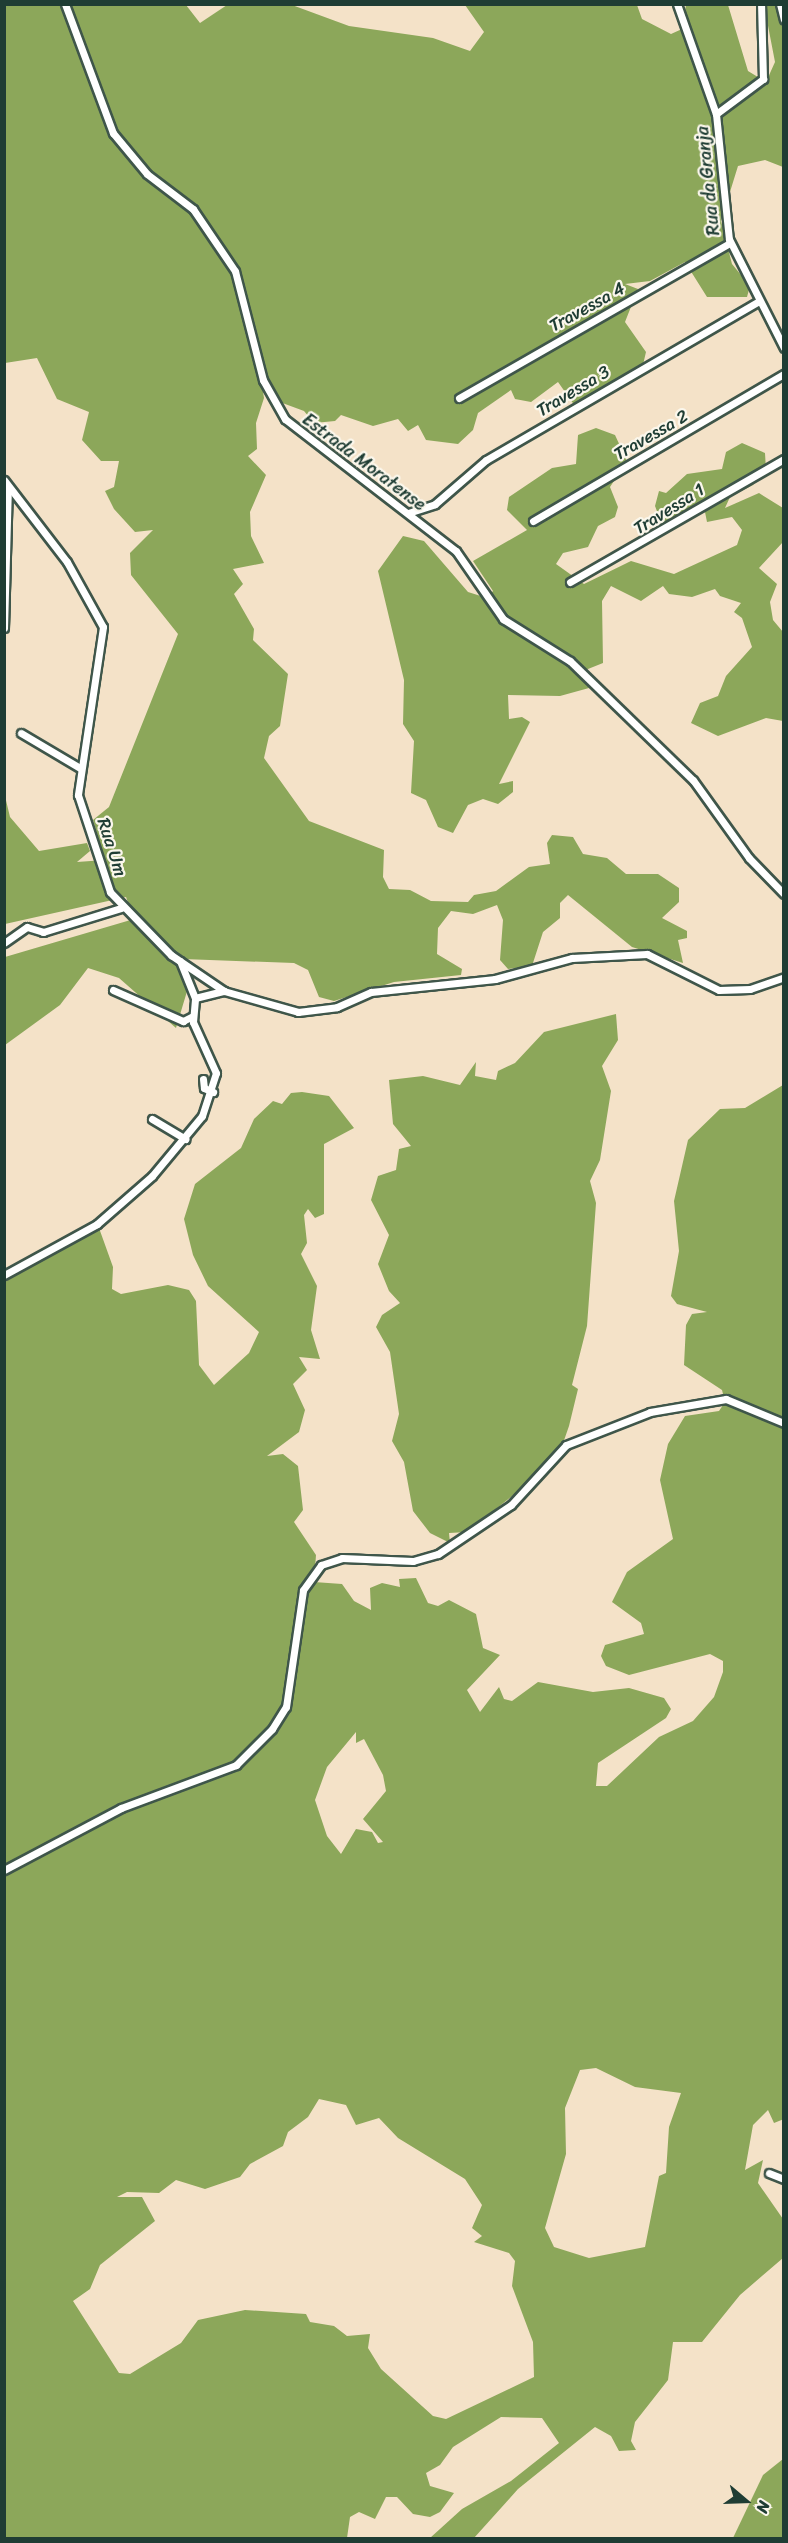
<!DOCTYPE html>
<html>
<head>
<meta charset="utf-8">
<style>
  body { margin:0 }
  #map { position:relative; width:788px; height:2543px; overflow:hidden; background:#f4e2c8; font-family:Sriracha,sans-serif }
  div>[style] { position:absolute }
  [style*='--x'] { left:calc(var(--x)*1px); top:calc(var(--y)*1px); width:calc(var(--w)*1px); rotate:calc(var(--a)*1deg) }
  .forest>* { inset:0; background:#8ca75a }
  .roads { filter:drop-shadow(2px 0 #3f564a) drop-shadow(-2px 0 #3f564a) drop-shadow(0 2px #3f564a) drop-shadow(0 -2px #3f564a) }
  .minor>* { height:7px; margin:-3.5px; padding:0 3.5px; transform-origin:3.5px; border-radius:3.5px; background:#fff }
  span { translate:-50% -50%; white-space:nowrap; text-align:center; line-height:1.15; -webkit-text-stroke:4.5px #fbf7ec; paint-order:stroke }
  .street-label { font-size:18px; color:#1f3d34 }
  .frame { position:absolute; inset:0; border:6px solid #1f3d34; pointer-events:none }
  .north { position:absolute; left:716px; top:2471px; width:60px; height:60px; -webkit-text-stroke:4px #fbf7ec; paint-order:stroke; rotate:109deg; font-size:16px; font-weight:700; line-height:24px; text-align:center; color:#1f3d34 }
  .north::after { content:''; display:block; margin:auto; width:21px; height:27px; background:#1f3d34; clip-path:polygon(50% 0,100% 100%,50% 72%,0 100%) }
</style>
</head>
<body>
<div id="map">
  <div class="forest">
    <div style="clip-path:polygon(5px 5px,186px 5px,200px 23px,227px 5px,292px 5px,349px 26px,433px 38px,470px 51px,484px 32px,465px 5px,637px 5px,642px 19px,671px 34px,682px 29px,686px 5px,728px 5px,748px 71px,766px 82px,775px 62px,764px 5px,783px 5px,783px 167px,765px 160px,738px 166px,721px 221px,732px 264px,750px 286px,747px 297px,707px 297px,685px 262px,650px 281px,625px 284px,638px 289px,625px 322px,646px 352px,642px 369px,616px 391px,575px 406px,558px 382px,531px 402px,515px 399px,511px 390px,478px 413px,473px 430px,458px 444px,426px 440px,418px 425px,408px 431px,398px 419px,373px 426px,341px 415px,335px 421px,314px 423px,304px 411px,277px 401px,260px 372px,264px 398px,256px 423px,257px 449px,248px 456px,266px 475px,250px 512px,251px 536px,264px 563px,233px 569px,243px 584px,234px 594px,254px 629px,253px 640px,288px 674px,280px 726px,269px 736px,264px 758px,309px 821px,384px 850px,383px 877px,389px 889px,410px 890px,431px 901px,468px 902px,474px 895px,496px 891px,529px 867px,550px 864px,547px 843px,552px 835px,573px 837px,583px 854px,607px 858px,626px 874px,658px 874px,679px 888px,679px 902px,662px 918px,687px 931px,687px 938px,678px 940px,683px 963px,632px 947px,568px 895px,560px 903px,560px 918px,543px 932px,532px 966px,508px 969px,500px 960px,503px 920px,497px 905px,473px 914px,451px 911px,438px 928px,437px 954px,462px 969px,461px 975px,394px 982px,334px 1001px,319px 997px,308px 970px,294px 963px,183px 959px,188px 988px,176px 1028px,119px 978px,88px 968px,60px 1005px,5px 1045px,5px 957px,134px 919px,126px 897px,5px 924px,4px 792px,10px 817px,39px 851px,87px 843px,90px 851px,77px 862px,105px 860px,93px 820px,109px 807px,178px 634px,131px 575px,130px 553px,153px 530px,135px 532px,114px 509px,105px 491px,114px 487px,119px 461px,101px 461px,82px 440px,89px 412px,57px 399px,37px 358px,5px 363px)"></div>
    <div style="clip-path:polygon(596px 428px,615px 435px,627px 461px,610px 487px,618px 507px,615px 517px,598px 526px,588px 547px,563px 553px,556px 564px,584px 584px,631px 561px,674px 574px,737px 545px,742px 530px,732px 517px,707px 522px,705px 512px,663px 527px,655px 506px,659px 491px,666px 493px,687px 474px,722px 469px,726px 452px,742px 443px,765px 453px,766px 470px,753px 485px,730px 497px,725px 508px,759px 493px,783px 508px,783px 542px,759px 568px,777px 584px,770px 602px,773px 620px,783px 632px,783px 721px,766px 718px,718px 736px,691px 723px,700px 703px,718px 696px,726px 676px,752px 647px,742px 618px,734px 612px,741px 603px,720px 596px,715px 589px,692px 597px,669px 594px,663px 586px,641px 601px,611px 586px,602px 601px,603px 663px,583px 671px,589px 688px,560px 696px,508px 695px,509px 719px,522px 717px,530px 722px,499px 784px,513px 781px,513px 792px,498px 804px,483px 799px,468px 805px,453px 833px,438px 827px,426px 800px,411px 793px,414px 741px,403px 724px,404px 680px,378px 571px,403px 536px,424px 541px,468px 592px,487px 598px,493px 591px,473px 561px,527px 530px,507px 510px,509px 497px,552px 468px,576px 464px,578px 435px)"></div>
    <div style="clip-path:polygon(616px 1014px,618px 1040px,602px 1066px,611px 1091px,600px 1160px,590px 1181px,596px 1203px,587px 1326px,572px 1385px,578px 1389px,569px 1426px,561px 1449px,536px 1477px,467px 1532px,449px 1533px,450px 1543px,430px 1533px,413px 1511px,404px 1462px,392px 1441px,399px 1414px,390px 1352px,376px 1327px,382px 1315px,400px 1303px,389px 1291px,378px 1264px,389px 1235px,371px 1200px,378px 1176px,396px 1170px,399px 1149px,411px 1146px,393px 1124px,389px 1080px,423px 1076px,460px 1085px,476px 1062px,475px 1076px,496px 1080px,498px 1071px,515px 1063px,544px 1032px)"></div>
    <div style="clip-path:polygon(evenodd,783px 1085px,784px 2119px,774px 2123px,768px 2110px,753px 2125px,745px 2170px,763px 2160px,758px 2183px,783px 2219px,783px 2258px,740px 2295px,702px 2342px,673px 2342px,668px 2380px,635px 2422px,631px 2441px,636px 2450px,619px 2451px,611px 2436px,595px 2427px,518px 2489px,474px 2538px,430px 2538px,462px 2509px,511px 2481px,559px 2443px,542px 2418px,501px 2417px,453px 2447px,440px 2465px,426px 2473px,430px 2486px,454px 2493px,440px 2512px,430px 2517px,413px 2514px,397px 2497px,386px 2497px,375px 2519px,359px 2512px,350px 2517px,347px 2538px,5px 2538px,5px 1282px,72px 1237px,99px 1228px,113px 1267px,112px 1289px,121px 1294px,168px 1285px,189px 1290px,196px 1301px,199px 1365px,214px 1385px,249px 1353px,259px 1332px,208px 1286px,193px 1255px,184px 1219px,195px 1184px,241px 1148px,254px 1119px,273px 1101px,282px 1104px,291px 1093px,302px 1092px,329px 1096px,354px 1128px,324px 1144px,324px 1214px,315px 1218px,308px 1209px,304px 1215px,307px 1243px,301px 1254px,317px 1286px,311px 1330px,320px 1359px,299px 1357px,307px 1370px,293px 1384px,305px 1410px,299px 1432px,267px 1456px,283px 1454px,298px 1466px,303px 1510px,294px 1522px,316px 1555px,314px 1582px,342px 1584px,354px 1601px,371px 1610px,370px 1588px,382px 1583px,400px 1587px,399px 1579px,416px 1578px,428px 1603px,438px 1606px,449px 1600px,476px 1614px,483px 1648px,500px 1655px,467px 1690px,480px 1712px,499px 1687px,504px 1699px,512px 1701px,538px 1682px,593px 1692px,629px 1688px,664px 1698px,671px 1709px,666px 1718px,598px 1763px,596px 1786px,607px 1786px,659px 1737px,693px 1721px,714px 1697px,723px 1672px,723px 1661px,710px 1654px,629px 1675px,606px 1666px,601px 1656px,605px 1645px,644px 1634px,641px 1623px,612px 1602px,627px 1572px,673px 1539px,660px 1480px,668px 1444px,685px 1416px,719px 1411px,725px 1402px,722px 1390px,684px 1365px,686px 1325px,692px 1314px,707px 1312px,677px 1304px,671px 1296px,679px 1251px,674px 1201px,688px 1140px,720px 1109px,745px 1108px,783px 1085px,356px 1732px,356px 1743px,364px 1739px,383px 1775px,386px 1791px,363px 1819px,383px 1842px,378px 1843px,372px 1832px,356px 1829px,341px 1854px,327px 1836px,315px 1800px,327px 1767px,356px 1732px,783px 1085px,596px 2068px,635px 2087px,681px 2093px,669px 2127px,666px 2173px,659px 2176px,645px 2247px,589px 2258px,554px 2247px,545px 2228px,566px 2154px,565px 2108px,580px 2070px,596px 2068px,783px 1085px,319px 2099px,346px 2105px,356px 2125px,379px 2118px,398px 2138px,465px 2179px,482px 2205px,472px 2228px,482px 2236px,474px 2242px,509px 2253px,515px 2261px,512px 2286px,533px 2342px,534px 2377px,446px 2419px,433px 2416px,381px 2369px,368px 2348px,370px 2334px,347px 2336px,334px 2326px,310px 2322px,306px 2314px,245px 2310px,198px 2320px,181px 2343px,130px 2374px,119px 2373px,73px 2301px,90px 2289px,100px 2265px,155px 2221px,142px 2197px,117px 2197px,127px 2192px,159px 2193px,176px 2180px,205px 2189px,240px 2177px,250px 2164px,283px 2146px,288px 2132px,308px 2117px,319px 2099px)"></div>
    <div style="clip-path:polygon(783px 2459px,783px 2538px,733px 2538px,763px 2475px)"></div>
  </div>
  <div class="roads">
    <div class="minor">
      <div style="--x:65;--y:4;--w:138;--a:69.6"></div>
      <div style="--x:113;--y:133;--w:53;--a:50.3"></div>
      <div style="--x:147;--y:174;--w:58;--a:37.3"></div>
      <div style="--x:193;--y:209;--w:75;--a:55.9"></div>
      <div style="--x:235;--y:271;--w:113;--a:75.6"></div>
      <div style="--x:263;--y:380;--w:45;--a:60.6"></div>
      <div style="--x:285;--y:419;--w:216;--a:37.7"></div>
      <div style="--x:456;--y:551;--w:83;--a:55.3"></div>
      <div style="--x:503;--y:619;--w:79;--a:32.1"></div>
      <div style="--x:570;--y:661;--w:171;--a:44.1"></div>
      <div style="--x:693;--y:780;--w:96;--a:54.3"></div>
      <div style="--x:749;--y:858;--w:50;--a:45.8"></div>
      <div style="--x:677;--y:4;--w:117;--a:70.5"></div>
      <div style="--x:716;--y:114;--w:126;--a:84.1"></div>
      <div style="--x:729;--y:239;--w:122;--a:63.2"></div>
      <div style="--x:780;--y:4;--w:16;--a:76"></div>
      <div style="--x:716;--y:114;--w:59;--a:-36.7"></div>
      <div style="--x:763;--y:79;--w:75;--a:-91.5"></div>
      <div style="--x:459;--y:398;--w:312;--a:-29.8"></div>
      <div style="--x:4;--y:480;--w:103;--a:52.5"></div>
      <div style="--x:67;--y:562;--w:74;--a:61"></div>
      <div style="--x:103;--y:627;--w:170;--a:98.5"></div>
      <div style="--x:78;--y:795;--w:102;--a:71.7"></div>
      <div style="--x:110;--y:892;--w:88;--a:45.9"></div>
      <div style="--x:171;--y:955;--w:64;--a:34.2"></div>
      <div style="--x:224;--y:991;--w:77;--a:15.8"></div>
      <div style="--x:298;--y:1012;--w:39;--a:-7"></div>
      <div style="--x:337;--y:1007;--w:37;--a:-24"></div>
      <div style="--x:371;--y:992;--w:125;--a:-6"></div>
      <div style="--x:495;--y:979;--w:80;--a:-15.3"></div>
      <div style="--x:572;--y:958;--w:75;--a:-3.1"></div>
      <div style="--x:647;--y:954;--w:80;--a:26.6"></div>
      <div style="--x:719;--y:990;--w:31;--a:-2"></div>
      <div style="--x:750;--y:989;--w:36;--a:-19"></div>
      <div style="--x:408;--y:513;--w:28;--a:-18"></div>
      <div style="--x:435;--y:504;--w:67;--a:-40.8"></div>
      <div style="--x:486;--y:460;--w:316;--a:-30.2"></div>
      <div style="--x:533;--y:521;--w:291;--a:-30.4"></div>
      <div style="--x:570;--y:582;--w:247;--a:-29.9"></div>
      <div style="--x:4;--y:628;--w:141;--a:-88.4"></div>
      <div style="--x:21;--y:733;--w:69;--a:30.7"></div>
      <div style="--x:4;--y:943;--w:28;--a:-35"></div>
      <div style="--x:27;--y:927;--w:17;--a:17"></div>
      <div style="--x:43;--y:932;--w:82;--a:-17.1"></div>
      <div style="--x:180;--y:961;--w:40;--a:68"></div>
      <div style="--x:113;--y:990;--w:77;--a:23.9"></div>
      <div style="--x:183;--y:1021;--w:11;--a:-27"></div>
      <div style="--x:195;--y:998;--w:30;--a:-14"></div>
      <div style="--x:203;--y:1079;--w:9;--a:84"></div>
      <div style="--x:204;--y:1088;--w:10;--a:24"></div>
      <div style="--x:152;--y:1119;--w:39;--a:31"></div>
      <div style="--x:4;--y:1275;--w:106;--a:-28.7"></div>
      <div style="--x:97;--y:1224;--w:73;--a:-41.1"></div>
      <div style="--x:152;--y:1176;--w:78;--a:-50.2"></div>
      <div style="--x:202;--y:1116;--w:45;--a:-72"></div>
      <div style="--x:216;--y:1073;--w:56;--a:-114.3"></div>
      <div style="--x:193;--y:1022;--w:24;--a:-85"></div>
      <div style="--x:4;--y:1870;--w:132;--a:-27.9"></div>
      <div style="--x:121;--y:1808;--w:123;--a:-20.5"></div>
      <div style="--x:236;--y:1765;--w:51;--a:-45"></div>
      <div style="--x:272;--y:1729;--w:26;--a:-58"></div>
      <div style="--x:286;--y:1707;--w:118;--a:-81.7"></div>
      <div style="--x:303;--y:1590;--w:31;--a:-54"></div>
      <div style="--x:321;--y:1565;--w:22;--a:-18"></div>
      <div style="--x:342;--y:1558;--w:71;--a:2.4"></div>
      <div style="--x:413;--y:1561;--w:26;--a:-16"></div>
      <div style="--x:438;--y:1554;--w:88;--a:-33.9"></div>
      <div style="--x:511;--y:1505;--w:81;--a:-47.5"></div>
      <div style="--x:566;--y:1445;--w:90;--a:-21.4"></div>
      <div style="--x:650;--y:1412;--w:77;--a:-9.7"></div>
      <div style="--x:726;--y:1399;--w:63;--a:22.5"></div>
      <div style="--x:769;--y:2173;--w:16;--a:22"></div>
    </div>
  </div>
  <div class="street-label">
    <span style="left:708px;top:181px;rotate:-96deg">Rua da Granja</span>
    <span style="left:587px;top:307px;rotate:-29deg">Travessa 4</span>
    <span style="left:573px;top:391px;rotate:-31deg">Travessa 3</span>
    <span style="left:651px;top:435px;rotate:-30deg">Travessa 2</span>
    <span style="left:364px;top:462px;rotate:37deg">Estrada Moratense</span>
    <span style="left:669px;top:509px;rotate:-32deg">Travessa 1</span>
    <span style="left:112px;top:847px;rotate:72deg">Rua Um</span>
  </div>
  <div class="frame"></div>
  <div class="north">N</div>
</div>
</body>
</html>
